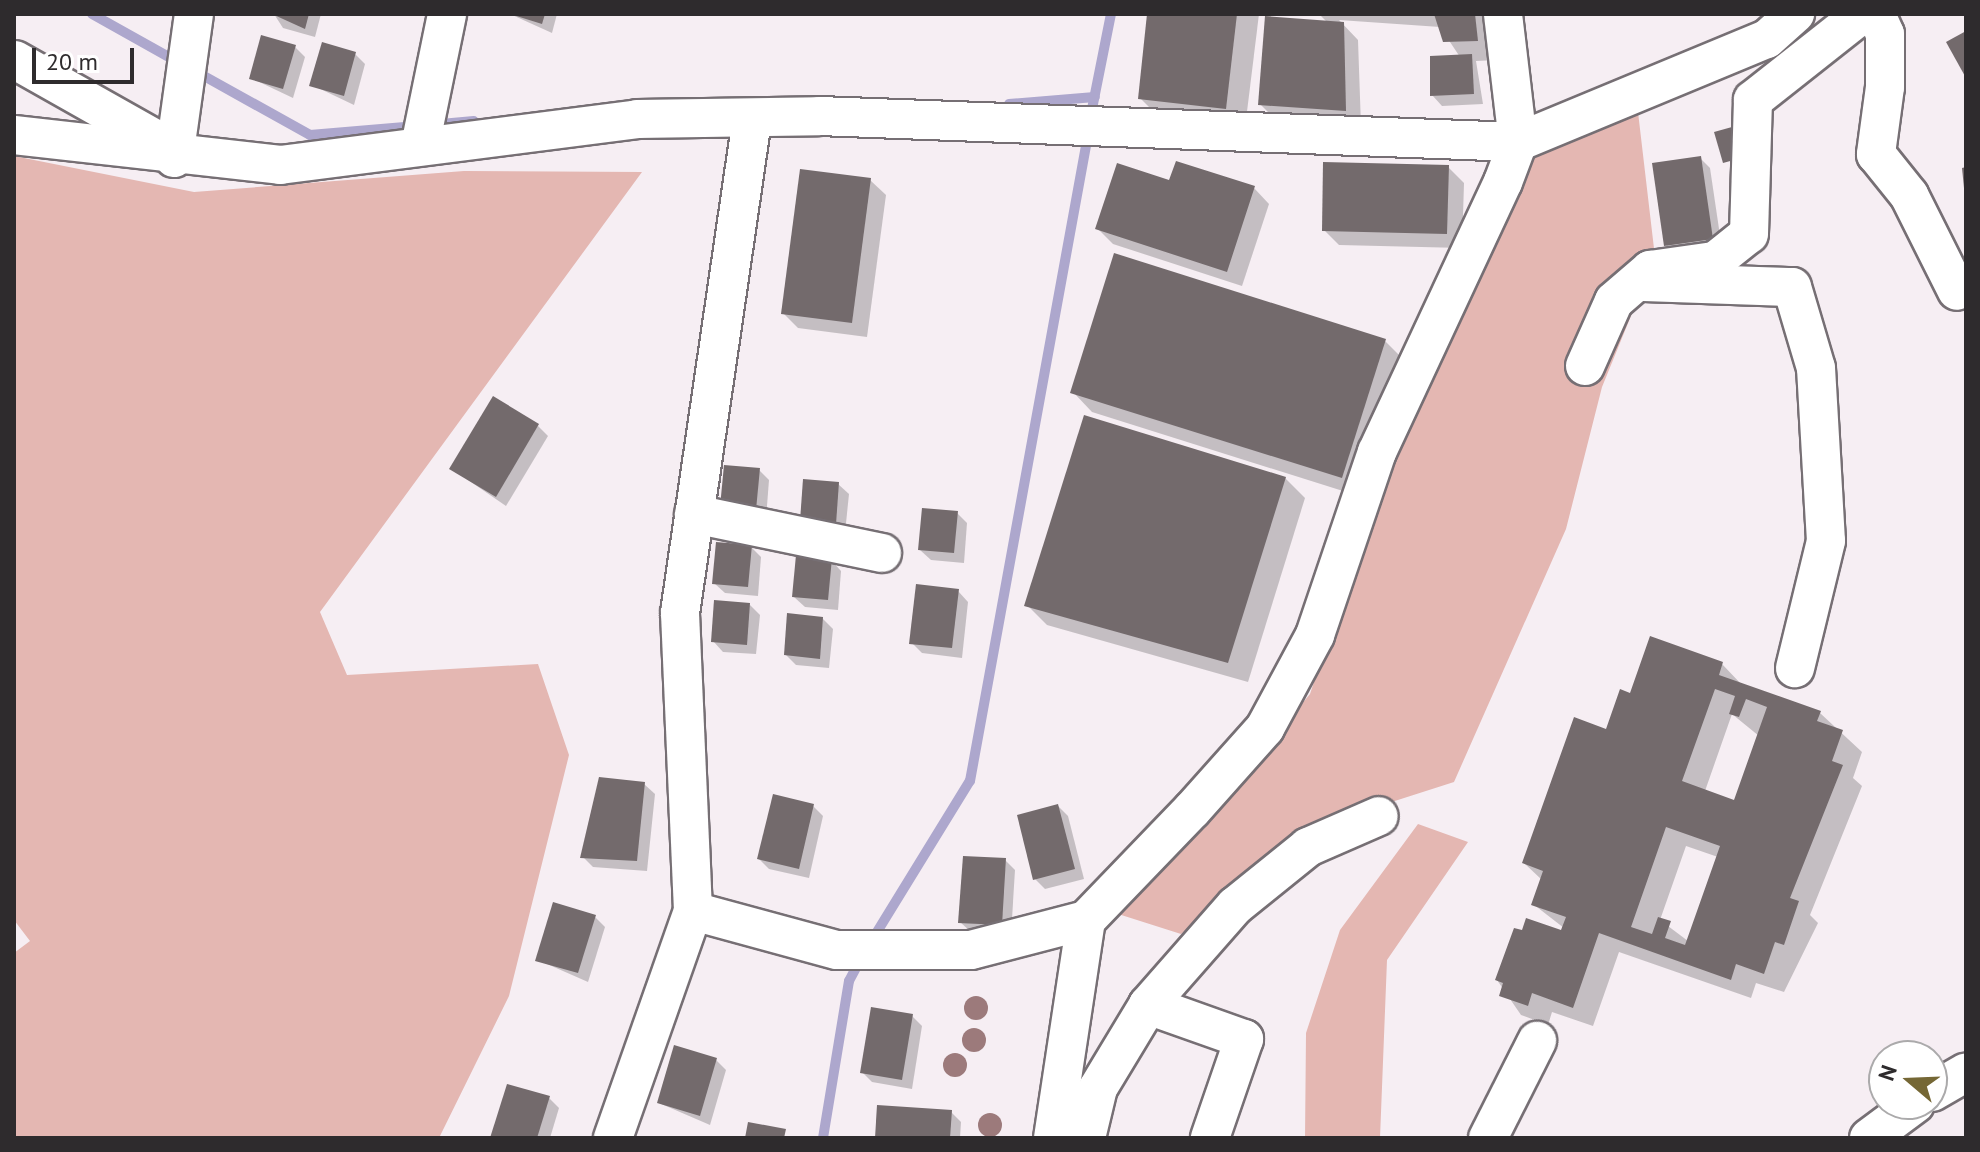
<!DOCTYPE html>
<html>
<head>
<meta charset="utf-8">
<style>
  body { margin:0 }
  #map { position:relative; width:1980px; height:1152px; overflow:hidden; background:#f6eef3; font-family:"PT Sans",sans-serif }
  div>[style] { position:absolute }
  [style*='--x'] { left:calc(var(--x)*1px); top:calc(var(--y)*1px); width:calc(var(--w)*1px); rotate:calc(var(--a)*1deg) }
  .green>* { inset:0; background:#e4b7b2 }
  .shadow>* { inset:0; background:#0003 }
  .stream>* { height:10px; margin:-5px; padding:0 5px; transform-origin:5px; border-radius:5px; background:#ada7cd }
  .building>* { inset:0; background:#736a6c }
  .roads { filter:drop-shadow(2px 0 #766f74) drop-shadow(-2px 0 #766f74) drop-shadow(0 2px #766f74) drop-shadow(0 -2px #766f74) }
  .minor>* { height:38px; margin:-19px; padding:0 19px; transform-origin:19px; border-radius:19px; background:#fff }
  .trees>* { width:24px; height:24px; margin:-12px; border-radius:50%; background:#9c7a7b }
  span { translate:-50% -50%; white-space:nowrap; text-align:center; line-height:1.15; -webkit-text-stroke:8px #fff; paint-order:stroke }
  .frame { position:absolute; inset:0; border:16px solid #2e2b2d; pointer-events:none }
  .north { position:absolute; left:1868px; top:1040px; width:80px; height:80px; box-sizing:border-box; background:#fff; border:2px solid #abaaab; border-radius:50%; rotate:289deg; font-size:22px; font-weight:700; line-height:32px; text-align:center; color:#2e2b2d }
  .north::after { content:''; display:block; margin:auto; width:28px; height:36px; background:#756735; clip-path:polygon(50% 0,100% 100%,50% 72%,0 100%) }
  .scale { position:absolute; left:32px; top:48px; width:102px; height:36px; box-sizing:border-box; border:4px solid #2e2b2d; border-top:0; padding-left:10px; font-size:24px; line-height:28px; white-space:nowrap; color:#2e2b2d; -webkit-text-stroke:6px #fff; paint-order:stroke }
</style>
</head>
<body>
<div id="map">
  <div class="green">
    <div style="clip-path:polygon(1638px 112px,1655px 257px,1602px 387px,1566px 529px,1454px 782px,1323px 824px,1181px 934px,1115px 913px,1194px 835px,1310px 694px,1390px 453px,1528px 154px)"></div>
    <div style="clip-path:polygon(14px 156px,194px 192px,464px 171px,642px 172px,320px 612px,347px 675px,538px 664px,569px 755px,509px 996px,439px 1138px,14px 1138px,14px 953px,30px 941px,14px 920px)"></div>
    <div style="clip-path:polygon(1418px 824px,1468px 842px,1387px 960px,1380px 1138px,1305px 1138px,1306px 1033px,1340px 930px)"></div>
  </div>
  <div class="shadow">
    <div style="clip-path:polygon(274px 14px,321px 14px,315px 37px,283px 28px)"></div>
    <div style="clip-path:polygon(510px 14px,557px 14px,552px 33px)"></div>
    <div style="clip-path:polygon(1149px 14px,1259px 14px,1245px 128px,1160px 118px,1140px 98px)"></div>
    <div style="clip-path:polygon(1319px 14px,1492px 14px,1497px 60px,1476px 61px,1483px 104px,1442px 106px,1432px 95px,1460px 57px,1440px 27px,1339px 20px,1358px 40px,1361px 126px,1275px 119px,1260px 104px,1328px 23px)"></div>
    <div style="clip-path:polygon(295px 47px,305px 57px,293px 98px,251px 78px)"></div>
    <div style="clip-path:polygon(355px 54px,365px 64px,354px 105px,312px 85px)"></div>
    <div style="clip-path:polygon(1700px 158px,1710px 168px,1722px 249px,1676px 255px,1666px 245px)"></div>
    <div style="clip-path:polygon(1448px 167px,1464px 183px,1462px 248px,1339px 245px,1324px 230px)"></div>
    <div style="clip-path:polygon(870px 180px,886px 195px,867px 337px,798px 328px,783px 313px)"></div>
    <div style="clip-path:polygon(1171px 182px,1254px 188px,1269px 204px,1242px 286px,1113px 244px,1097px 228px)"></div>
    <div style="clip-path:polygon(1385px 341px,1405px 361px,1362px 497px,1092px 412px,1073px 392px)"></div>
    <div style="clip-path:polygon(538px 426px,548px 436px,506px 506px,452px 469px)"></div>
    <div style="clip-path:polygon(759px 470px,769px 480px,766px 519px,732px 517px)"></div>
    <div style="clip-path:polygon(1285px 478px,1305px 498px,1248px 682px,1047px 625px,1027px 605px)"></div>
    <div style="clip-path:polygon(838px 484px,849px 494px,845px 533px,812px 530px)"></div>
    <div style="clip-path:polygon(957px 513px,967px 523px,964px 563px,931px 560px,920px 550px)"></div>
    <div style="clip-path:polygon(751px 547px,761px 557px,758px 596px,725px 593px,714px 583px)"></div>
    <div style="clip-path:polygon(831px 560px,841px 571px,838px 610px,805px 607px,794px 597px)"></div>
    <div style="clip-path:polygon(958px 591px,968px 602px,962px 658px,922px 653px,912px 643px)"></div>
    <div style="clip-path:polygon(750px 605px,760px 615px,756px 654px,723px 652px,713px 641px)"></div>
    <div style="clip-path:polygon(822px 618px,833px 629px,829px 668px,796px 665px,786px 655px)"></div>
    <div style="clip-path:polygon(evenodd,1722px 664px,1742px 685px,1820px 713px,1862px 752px,1853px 778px,1862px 786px,1810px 915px,1818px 923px,1784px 992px,1756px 983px,1751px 998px,1619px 952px,1593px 1026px,1552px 1012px,1548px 1025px,1521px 1015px,1497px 980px,1564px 928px,1533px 904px,1542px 880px,1524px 863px,1632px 696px,1722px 664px,1732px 714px,1759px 736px,1736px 802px,1705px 791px,1732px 714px,1722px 664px,1686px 846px,1718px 857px,1688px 941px,1660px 920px,1686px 846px)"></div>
    <div style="clip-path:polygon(644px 784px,655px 794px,647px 871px,593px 867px,583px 857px)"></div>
    <div style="clip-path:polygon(813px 806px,823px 816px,809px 878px,769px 869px,759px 859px)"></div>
    <div style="clip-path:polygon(1058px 806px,1068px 816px,1084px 879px,1045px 889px,1035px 879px)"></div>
    <div style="clip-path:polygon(1005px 860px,1015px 870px,1011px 935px,971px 932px,960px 922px)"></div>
    <div style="clip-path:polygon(595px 917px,605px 927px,588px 982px,538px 960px)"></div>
    <div style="clip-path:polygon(912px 1016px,922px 1026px,912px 1089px,872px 1082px,862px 1072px)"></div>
    <div style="clip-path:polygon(716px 1060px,726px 1070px,710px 1125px,659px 1103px)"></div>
    <div style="clip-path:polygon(549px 1098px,559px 1108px,550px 1138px,492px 1138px)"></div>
    <div style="clip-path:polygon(951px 1112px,961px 1122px,960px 1138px,877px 1138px)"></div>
  </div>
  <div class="stream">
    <div style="--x:92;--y:14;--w:98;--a:29.2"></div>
    <div style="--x:195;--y:71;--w:132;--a:29.1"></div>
    <div style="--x:310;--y:135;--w:104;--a:-4.9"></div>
    <div style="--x:1009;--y:104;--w:86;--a:-4.7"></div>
    <div style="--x:1090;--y:119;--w:107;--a:-78.7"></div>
    <div style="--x:430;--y:125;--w:44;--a:-5.2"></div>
    <div style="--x:872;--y:940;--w:187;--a:-58.4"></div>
    <div style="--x:970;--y:781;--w:657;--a:-79.65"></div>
    <div style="--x:823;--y:1138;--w:159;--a:-80.6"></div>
    <div style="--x:849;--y:981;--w:27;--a:-62"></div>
  </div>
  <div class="building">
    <div style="clip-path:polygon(272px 14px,309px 14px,305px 29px)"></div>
    <div style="clip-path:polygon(510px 14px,545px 14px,542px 24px)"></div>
    <div style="clip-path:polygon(1147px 14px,1237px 14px,1226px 109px,1138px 99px)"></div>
    <div style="clip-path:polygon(1434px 14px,1475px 14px,1478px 41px,1443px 42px)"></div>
    <div style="clip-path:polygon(1265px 16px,1344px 22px,1346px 111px,1258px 105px)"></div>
    <div style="clip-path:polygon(1966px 31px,1966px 78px,1946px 42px)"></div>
    <div style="clip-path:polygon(261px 35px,296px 45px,283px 89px,249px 79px)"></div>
    <div style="clip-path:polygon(322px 42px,356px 52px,344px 96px,309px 86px)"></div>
    <div style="clip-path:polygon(1472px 54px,1474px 94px,1430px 96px,1430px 56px)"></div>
    <div style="clip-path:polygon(1732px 127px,1741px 158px,1723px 163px,1714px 132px)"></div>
    <div style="clip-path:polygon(1701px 156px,1713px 239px,1664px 246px,1652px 163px)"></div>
    <div style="clip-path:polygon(1176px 161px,1255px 186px,1227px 272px,1095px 229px,1117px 163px,1169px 180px)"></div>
    <div style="clip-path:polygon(1323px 162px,1449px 165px,1447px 234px,1322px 231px)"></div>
    <div style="clip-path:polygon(1966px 167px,1966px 187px,1964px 188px,1962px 168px)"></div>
    <div style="clip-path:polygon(800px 169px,871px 178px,852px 323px,781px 314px)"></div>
    <div style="clip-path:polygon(1114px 253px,1386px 339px,1342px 478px,1070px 393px)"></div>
    <div style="clip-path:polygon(493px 396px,539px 424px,496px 497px,449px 469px)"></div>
    <div style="clip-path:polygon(1084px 415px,1286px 477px,1228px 663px,1024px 606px)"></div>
    <div style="clip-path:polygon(724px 465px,760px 468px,756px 510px,720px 507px)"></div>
    <div style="clip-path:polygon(803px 479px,839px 482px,836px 524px,800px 521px)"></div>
    <div style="clip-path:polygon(922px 508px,958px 511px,954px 553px,918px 550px)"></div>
    <div style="clip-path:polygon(716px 542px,752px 545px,748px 587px,712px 584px)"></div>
    <div style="clip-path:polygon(796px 555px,832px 558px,828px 600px,792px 597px)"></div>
    <div style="clip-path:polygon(916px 584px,959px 589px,952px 648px,909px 644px)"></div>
    <div style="clip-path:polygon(714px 600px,750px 603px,747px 645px,711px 642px)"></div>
    <div style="clip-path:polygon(787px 613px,823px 617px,820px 659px,784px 655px)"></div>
    <div style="clip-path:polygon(evenodd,1650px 636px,1723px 662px,1719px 675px,1821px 711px,1817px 721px,1843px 730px,1832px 761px,1843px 765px,1790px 898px,1799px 901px,1784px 945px,1775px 942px,1764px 974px,1736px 964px,1731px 980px,1599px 933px,1573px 1008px,1532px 993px,1528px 1006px,1499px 996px,1503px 983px,1495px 980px,1514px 928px,1522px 930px,1526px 918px,1561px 930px,1566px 917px,1531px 905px,1543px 871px,1522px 863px,1574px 717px,1606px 729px,1620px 689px,1630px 693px,1650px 636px,1715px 689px,1735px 696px,1729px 714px,1739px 717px,1746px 699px,1767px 707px,1734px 800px,1682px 781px,1715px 689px,1650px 636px,1666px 827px,1720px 846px,1685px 945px,1665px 938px,1671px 921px,1658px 917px,1652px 934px,1631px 927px,1666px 827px)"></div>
    <div style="clip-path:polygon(599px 777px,645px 782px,637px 861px,580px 858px)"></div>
    <div style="clip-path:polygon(773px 794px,814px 804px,799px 869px,757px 859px)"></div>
    <div style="clip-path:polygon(1058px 804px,1075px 869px,1033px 880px,1017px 815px)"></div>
    <div style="clip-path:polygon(963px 856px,1006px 858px,1002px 925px,958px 923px)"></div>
    <div style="clip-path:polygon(553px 902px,596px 915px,578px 973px,535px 961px)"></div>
    <div style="clip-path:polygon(871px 1007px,913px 1014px,902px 1080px,860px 1073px)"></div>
    <div style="clip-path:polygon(674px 1045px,717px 1058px,700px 1116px,657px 1103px)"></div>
    <div style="clip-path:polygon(507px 1084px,550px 1096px,537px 1138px,490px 1138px)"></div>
    <div style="clip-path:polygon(877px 1105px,952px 1110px,950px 1138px,875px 1138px)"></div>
    <div style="clip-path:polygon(748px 1122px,786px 1129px,784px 1138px,745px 1138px)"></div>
  </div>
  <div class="roads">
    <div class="minor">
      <div style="--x:1876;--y:14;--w:22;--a:66"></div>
      <div style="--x:1885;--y:34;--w:53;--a:90"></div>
      <div style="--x:1885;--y:87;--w:68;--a:97.7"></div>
      <div style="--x:1876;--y:154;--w:53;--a:51.2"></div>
      <div style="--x:1909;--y:195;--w:107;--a:63.4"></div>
      <div style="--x:15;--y:60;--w:184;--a:29.4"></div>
      <div style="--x:14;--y:135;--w:268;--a:6.4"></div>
      <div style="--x:280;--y:165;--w:360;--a:-7.3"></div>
      <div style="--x:637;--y:119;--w:182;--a:-0.9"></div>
      <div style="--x:819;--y:116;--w:699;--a:2.13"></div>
      <div style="--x:1518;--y:142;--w:269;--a:-22.5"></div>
      <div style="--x:1767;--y:39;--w:38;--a:-42"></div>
      <div style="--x:420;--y:146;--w:135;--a:-78.4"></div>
      <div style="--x:174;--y:158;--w:145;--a:-82.1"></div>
      <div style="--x:1641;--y:282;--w:151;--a:1.9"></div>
      <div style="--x:1792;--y:287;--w:84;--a:73.5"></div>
      <div style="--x:1816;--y:368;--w:173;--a:86.7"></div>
      <div style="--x:1826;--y:541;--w:131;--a:103.7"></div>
      <div style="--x:1585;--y:366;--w:71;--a:-66"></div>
      <div style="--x:1614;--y:301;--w:48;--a:-40.7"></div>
      <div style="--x:1650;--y:270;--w:66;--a:-7.9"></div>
      <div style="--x:1715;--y:261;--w:43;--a:-38.5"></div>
      <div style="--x:1749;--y:234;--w:134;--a:-88.3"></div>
      <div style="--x:1753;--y:100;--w:139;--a:-38.3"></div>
      <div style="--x:694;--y:514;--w:192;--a:11.7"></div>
      <div style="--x:693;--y:911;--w:149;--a:15.2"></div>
      <div style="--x:837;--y:950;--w:134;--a:0"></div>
      <div style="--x:971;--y:950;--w:119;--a:-14.6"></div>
      <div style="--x:1086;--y:920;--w:153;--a:-46.1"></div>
      <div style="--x:1192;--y:810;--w:110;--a:-48.3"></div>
      <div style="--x:1265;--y:728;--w:106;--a:-61.7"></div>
      <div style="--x:1315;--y:635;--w:193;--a:-71.3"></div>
      <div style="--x:1377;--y:452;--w:298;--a:-65"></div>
      <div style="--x:1503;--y:182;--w:43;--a:-69.4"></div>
      <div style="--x:1518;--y:142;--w:129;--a:-96.7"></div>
      <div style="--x:1148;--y:1005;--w:132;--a:-48.7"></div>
      <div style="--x:1235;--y:906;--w:94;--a:-38.9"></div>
      <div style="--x:1308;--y:847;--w:77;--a:-23.6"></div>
      <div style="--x:1932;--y:1092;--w:39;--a:-30"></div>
      <div style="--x:613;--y:1138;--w:241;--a:-70.6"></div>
      <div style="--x:693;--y:911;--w:298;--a:-92.5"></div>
      <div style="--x:680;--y:613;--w:499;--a:-81.7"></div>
      <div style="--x:1053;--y:1138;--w:220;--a:-81.4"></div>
      <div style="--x:1086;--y:1138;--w:51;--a:-76.5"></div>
      <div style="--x:1098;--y:1088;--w:97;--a:-58.9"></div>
      <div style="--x:1148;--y:1005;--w:102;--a:19.5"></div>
      <div style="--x:1244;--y:1039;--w:105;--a:109"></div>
      <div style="--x:1488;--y:1138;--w:109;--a:-63.2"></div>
      <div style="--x:1869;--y:1138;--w:57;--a:-36.5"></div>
    </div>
  </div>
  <div class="trees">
    <div style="left:976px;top:1008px"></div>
    <div style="left:974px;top:1040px"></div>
    <div style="left:955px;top:1065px"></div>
    <div style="left:990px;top:1125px"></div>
  </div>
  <div class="frame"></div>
  <div class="north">N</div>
  <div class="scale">20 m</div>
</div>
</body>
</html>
